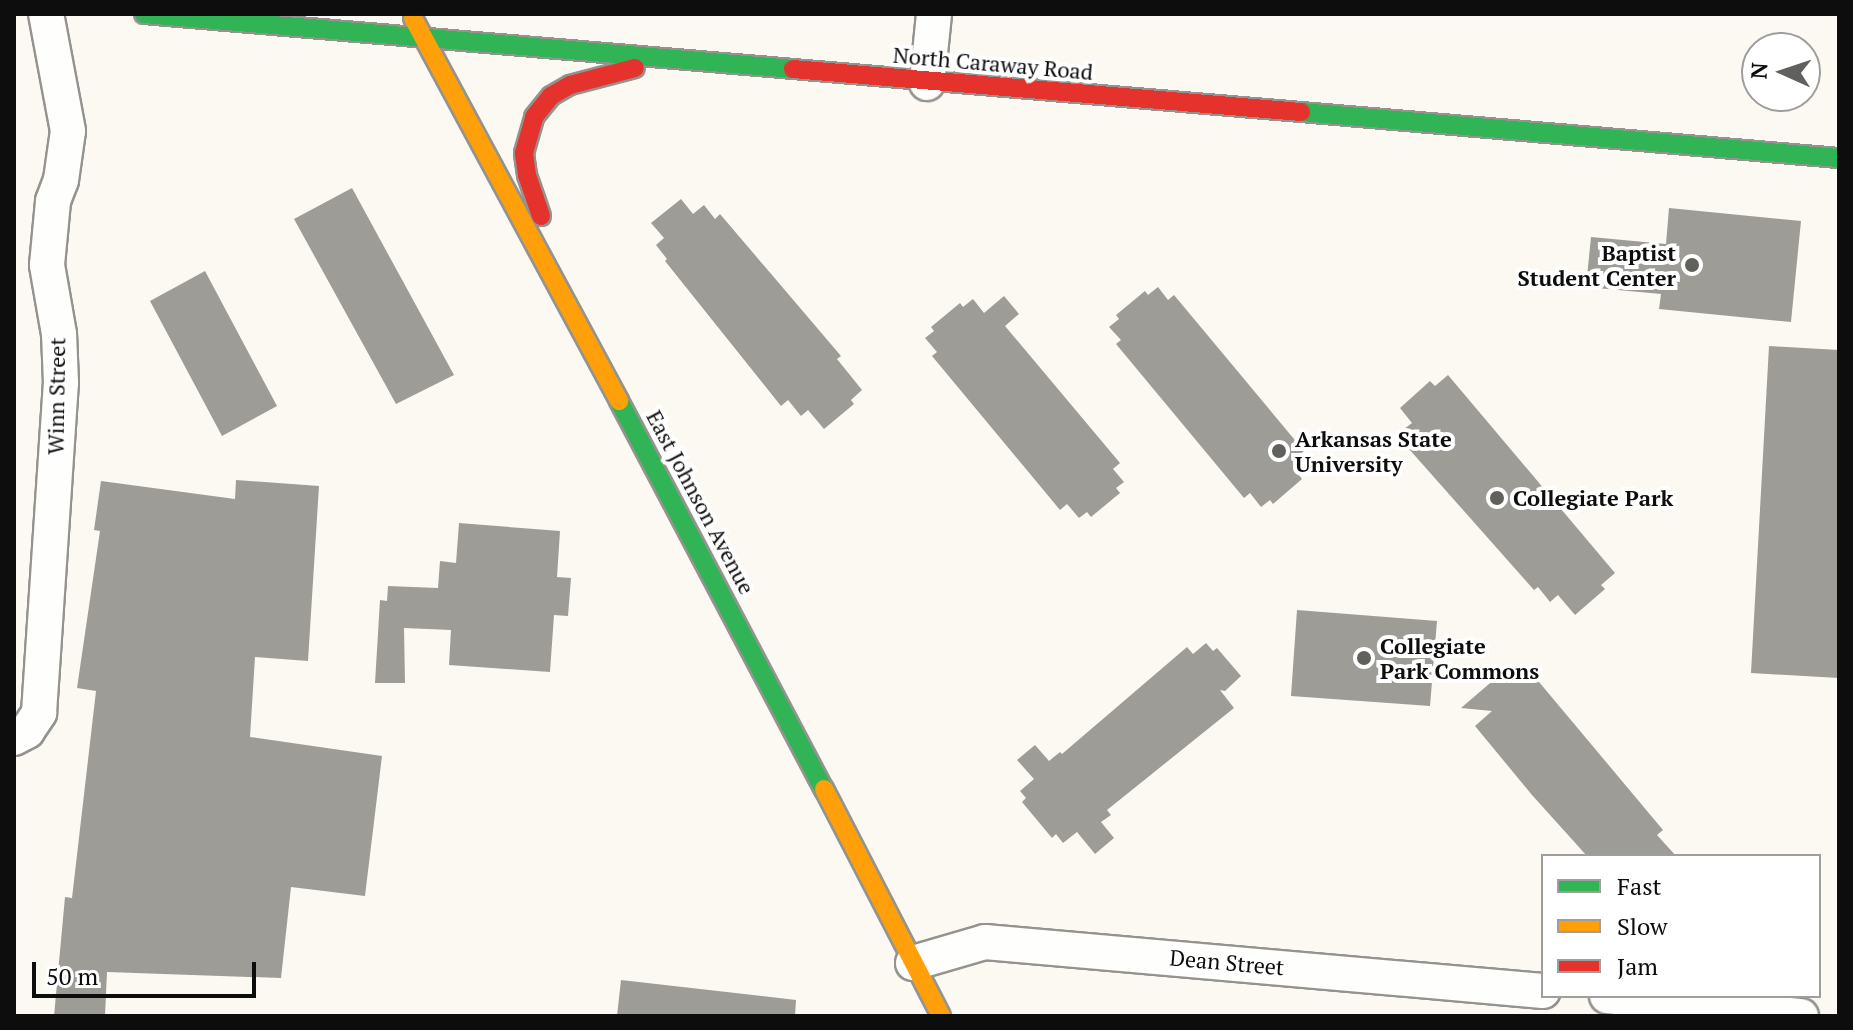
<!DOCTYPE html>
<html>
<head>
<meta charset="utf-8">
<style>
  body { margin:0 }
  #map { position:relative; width:1853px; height:1030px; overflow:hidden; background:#fbf9f1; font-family:"PT Serif",serif }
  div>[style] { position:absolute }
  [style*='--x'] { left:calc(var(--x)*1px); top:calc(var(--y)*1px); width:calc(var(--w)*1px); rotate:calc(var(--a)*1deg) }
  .building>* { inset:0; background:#9e9c97 }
  .roads { filter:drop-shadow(2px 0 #949390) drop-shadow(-2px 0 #949390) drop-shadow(0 2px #949390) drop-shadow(0 -2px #949390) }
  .street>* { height:34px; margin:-17px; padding:0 17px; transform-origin:17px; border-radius:17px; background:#fefefd }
  .fast>* { height:18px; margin:-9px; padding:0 9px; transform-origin:9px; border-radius:9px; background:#30b455 }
  .slow>* { height:18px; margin:-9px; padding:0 9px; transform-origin:9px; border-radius:9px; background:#ff9f0a }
  .jam>* { height:18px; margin:-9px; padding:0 9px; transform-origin:9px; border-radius:9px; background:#e5322d }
  .dots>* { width:22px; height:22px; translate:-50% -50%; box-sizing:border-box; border:4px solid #fff; border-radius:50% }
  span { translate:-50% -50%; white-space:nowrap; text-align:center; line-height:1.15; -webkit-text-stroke:8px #fff; paint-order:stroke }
  .street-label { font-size:22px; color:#0d0d0d }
  .poi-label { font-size:22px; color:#0d0d0d; font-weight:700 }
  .right { translate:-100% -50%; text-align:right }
  .left { translate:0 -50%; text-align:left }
  .frame { position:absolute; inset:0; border:16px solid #0d0d0d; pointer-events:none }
  .legend { position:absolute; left:1541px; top:854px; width:280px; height:144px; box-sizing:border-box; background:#fff; border:2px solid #9e9e9e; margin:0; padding:10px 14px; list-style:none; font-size:24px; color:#0d0d0d }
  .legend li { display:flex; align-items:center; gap:16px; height:40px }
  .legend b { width:40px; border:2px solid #9e9e9e }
  .north { position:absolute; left:1741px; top:32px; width:80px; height:80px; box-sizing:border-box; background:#fff; border:2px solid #9e9e9e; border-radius:50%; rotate:273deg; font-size:22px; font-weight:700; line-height:32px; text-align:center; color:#0d0d0d }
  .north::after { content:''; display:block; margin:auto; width:28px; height:36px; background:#60605d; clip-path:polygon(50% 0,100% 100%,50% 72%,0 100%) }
  .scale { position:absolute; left:32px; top:962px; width:224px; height:36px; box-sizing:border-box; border:4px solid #0d0d0d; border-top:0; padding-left:10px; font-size:24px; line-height:28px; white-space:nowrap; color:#0d0d0d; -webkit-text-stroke:6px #fff; paint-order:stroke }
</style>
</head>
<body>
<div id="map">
  <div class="building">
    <div style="clip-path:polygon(352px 188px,454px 375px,396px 404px,294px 219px)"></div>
    <div style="clip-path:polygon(681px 199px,693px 214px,704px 205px,715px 219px,720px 214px,841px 356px,837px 359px,862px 390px,851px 400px,854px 404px,824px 429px,808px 410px,801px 416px,788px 400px,781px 406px,665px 261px,667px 259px,656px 245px,664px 238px,651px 223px)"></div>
    <div style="clip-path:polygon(1669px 208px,1801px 221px,1791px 322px,1659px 309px,1661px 294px,1586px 287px,1591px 237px,1666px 244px)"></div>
    <div style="clip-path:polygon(205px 271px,277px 406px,222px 436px,150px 301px)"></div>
    <div style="clip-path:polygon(1158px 287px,1168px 300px,1174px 295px,1304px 451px,1299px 455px,1309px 466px,1299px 475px,1302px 479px,1273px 504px,1270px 500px,1261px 507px,1250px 493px,1244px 498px,1116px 344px,1121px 340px,1109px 327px,1119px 319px,1116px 315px,1145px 291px,1148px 295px)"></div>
    <div style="clip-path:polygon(1004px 296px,1019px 314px,1005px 326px,1120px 463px,1113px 469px,1124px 482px,1116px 488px,1120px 493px,1091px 517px,1087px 512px,1079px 518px,1067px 504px,1060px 510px,932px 356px,937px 352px,925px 338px,934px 331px,931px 327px,960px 303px,963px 307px,973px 299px,984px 313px)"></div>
    <div style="clip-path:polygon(1769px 346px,1839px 350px,1839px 678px,1751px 673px)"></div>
    <div style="clip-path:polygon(1448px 375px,1615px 573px,1601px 585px,1605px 589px,1575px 615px,1558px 595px,1550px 602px,1538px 587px,1534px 590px,1409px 449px,1416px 443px,1404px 429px,1412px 423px,1400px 408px,1430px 381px,1435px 386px)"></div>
    <div style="clip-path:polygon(236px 480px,319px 486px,308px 661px,255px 657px,250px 737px,382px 756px,365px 896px,291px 887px,281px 978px,107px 972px,105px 1016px,54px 1016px,65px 897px,72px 898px,96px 691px,77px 688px,100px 531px,94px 530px,101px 481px,235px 499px)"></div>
    <div style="clip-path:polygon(459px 523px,560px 531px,557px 577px,571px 578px,568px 616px,554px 615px,550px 672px,449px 665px,451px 630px,404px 628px,405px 683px,375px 683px,380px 600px,387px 601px,388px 586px,438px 588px,440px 561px,456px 563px)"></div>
    <div style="clip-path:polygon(1297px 610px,1437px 621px,1430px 706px,1291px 696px)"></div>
    <div style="clip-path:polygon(1206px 643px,1213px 651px,1217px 648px,1241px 676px,1225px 691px,1220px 690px,1234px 708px,1107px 810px,1111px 815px,1101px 822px,1114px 838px,1095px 854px,1077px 832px,1063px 843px,1056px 834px,1052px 838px,1022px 802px,1026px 798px,1020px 791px,1034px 779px,1017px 760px,1035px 745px,1049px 761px,1060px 752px,1062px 754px,1187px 647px,1193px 654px)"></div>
    <div style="clip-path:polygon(1515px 669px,1526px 682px,1534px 676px,1663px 830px,1657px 835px,1676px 856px,1587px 856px,1532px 795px,1475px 726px,1492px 711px,1461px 708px,1503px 672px,1507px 677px)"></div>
    <div style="clip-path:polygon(621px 980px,796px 1000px,795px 1016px,617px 1016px)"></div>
  </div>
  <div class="roads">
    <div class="street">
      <div style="--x:927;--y:83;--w:69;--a:-84.2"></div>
      <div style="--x:14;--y:738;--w:15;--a:-28"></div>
      <div style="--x:27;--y:731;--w:22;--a:-56"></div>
      <div style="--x:39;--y:713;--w:331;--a:-86.2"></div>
      <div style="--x:61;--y:383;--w:49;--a:-92.3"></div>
      <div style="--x:59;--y:334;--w:70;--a:-99.9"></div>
      <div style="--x:47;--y:265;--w:64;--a:-84.6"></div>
      <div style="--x:53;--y:201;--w:22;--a:-69"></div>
      <div style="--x:61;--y:180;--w:49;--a:-81.9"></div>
      <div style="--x:68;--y:131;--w:119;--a:-100.6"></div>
      <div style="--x:913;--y:963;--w:75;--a:-16.3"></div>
      <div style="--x:985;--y:942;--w:560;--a:5.02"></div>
      <div style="--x:1607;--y:996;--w:195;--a:5.9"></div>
    </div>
    <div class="fast">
      <div style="--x:144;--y:14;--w:651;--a:4.84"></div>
      <div style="--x:1301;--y:112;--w:540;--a:4.89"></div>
      <div style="--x:619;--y:401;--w:439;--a:62.2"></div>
    </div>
    <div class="slow">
      <div style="--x:413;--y:18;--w:435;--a:61.7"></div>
      <div style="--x:824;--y:789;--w:255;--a:62.7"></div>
    </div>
    <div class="jam">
      <div style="--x:793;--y:69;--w:510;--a:4.84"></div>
      <div style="--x:541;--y:216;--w:43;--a:-108.9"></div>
      <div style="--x:527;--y:175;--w:22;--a:-98"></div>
      <div style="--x:524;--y:153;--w:37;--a:-74"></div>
      <div style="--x:534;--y:117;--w:27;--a:-51"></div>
      <div style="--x:551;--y:96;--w:22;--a:-30"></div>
      <div style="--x:570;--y:85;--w:67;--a:-14.7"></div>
    </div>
  </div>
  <div class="dots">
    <div style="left:1692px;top:265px;background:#60605d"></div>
    <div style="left:1279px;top:451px;background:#60605d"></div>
    <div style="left:1497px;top:498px;background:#60605d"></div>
    <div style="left:1364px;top:658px;background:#60605d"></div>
  </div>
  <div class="street-label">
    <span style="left:993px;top:63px;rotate:5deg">North Caraway Road</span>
    <span style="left:56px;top:396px;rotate:-89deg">Winn Street</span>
    <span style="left:701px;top:502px;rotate:62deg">East Johnson Avenue</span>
    <span style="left:1227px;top:962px;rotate:5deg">Dean Street</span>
  </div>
  <div class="poi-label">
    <span class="right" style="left:1676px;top:265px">Baptist<br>Student Center</span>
    <span class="left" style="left:1295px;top:451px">Arkansas State<br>University</span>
    <span class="left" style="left:1513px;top:498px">Collegiate Park</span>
    <span class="left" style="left:1380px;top:658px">Collegiate<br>Park Commons</span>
  </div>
  <div class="frame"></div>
  <ul class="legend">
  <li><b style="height:10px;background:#30b455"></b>Fast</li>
  <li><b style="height:10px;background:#ff9f0a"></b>Slow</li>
  <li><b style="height:10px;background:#e5322d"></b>Jam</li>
  </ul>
  <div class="north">N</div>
  <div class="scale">50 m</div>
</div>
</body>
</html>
